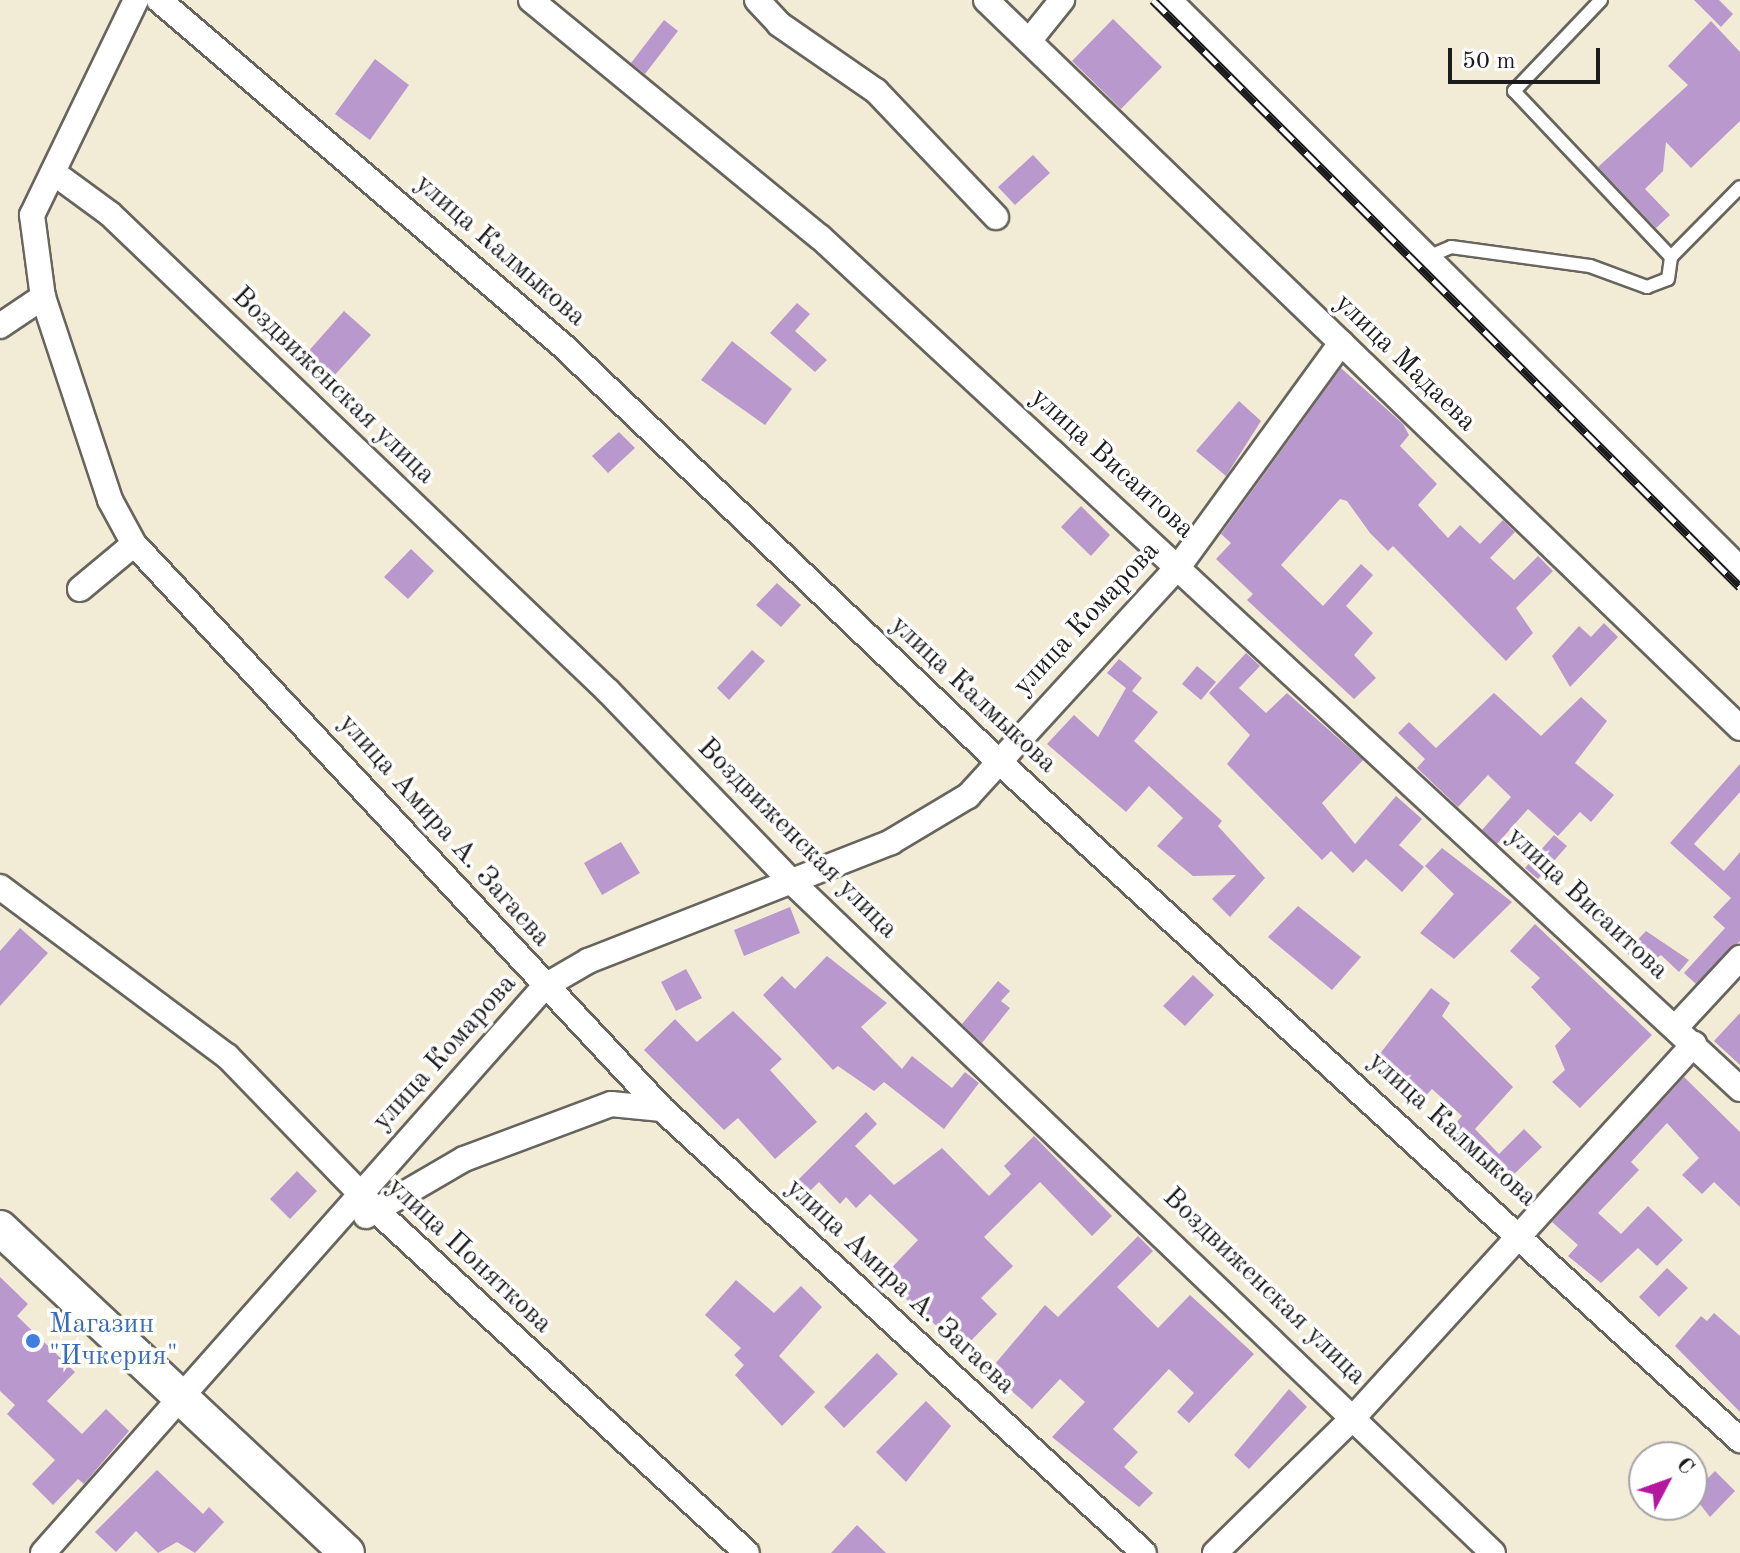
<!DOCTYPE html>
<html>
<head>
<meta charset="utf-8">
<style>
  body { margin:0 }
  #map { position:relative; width:1740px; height:1553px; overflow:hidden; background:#f2ecd6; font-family:"Old Standard TT",serif }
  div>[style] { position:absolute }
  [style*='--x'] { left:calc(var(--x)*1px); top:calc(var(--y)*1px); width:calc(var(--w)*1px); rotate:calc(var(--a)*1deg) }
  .building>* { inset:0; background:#b998cd }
  .roads { filter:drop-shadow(2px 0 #67655d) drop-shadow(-2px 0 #67655d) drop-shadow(0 2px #67655d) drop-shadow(0 -2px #67655d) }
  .lane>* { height:12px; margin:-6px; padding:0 6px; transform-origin:6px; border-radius:6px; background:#fff }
  .street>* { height:24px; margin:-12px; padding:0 12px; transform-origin:12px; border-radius:12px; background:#fff }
  .secondary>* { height:34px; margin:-17px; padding:0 17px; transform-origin:17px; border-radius:17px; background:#fff }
  .rail>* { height:9px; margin-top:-4.5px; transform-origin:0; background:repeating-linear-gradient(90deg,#fff 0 18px,#1c1c1c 0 36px); box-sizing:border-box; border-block:2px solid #1c1c1c }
  .dots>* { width:22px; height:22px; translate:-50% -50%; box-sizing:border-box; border:4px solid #fff; border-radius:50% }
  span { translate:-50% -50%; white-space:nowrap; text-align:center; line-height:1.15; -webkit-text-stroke:7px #fff; paint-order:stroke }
  .street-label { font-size:28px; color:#1c1c1c }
  .shop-label { font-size:28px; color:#366cbe }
  .left { translate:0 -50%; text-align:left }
  .north { position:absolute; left:1628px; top:1441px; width:80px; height:80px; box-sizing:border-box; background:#fff; border:2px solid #a4a4a4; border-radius:50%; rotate:49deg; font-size:22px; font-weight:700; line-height:32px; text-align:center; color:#1c1c1c }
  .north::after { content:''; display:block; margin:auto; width:28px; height:36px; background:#b5179e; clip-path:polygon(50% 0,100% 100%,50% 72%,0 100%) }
  .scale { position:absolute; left:1448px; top:48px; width:152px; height:36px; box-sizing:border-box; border:4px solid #1c1c1c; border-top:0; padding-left:10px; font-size:24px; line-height:28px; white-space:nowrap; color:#1c1c1c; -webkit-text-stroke:6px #fff; paint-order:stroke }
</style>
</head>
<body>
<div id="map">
  <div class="building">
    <div style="clip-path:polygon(1694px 0,1719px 0,1733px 14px,1721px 27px)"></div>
    <div style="clip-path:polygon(1113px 19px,1162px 67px,1121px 109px,1072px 61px)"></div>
    <div style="clip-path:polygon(664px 20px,678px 31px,645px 74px,631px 63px)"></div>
    <div style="clip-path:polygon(1711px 21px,1740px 52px,1740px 121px,1691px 168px,1666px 142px,1663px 171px,1645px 189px,1670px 215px,1656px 228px,1598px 167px,1688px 85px,1668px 66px)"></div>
    <div style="clip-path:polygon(375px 59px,409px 85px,370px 140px,335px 114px)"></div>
    <div style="clip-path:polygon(1033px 155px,1050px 173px,1015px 205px,998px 187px)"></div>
    <div style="clip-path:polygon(797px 303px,810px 314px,795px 331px,827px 360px,815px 372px,770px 333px)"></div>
    <div style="clip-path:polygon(344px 311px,371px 335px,332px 378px,306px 354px)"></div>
    <div style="clip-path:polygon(732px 341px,792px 389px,765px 425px,701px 380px)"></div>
    <div style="clip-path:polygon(1341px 368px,1403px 424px,1409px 435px,1400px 446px,1437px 484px,1418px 505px,1448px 538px,1460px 525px,1480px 544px,1503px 520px,1515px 532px,1490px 558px,1514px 580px,1538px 556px,1553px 571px,1516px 608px,1533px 633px,1506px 661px,1393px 546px,1388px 551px,1370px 533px,1347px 501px,1340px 499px,1281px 565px,1323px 606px,1361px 564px,1373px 575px,1346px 606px,1373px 633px,1354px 655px,1376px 678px,1354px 699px,1247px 600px,1253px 594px,1216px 559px,1231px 543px,1221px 534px)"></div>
    <div style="clip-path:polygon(1239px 401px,1261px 421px,1226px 476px,1196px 451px)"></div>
    <div style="clip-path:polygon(619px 432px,635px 448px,608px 473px,592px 456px)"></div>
    <div style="clip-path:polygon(1081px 506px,1110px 535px,1091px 556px,1061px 527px)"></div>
    <div style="clip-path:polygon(411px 549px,434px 571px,408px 599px,384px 577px)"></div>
    <div style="clip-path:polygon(777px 583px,801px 605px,781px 627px,756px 605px)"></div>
    <div style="clip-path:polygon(1604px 623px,1618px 637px,1570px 687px,1552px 656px,1579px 626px,1591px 637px)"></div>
    <div style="clip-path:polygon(752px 650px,765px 661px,729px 700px,717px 688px)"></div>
    <div style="clip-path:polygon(1246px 653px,1260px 666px,1239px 688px,1266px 713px,1287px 693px,1363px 760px,1322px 803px,1355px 844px,1396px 796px,1422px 819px,1399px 845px,1424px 867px,1402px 892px,1366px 859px,1353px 873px,1331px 851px,1322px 860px,1227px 764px,1250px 735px,1209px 693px)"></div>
    <div style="clip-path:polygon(1119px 659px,1142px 678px,1132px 691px,1158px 712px,1134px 741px,1222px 821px,1218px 826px,1265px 878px,1230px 917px,1212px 899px,1236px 875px,1193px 876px,1157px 846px,1183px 818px,1149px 786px,1126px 812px,1047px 744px,1074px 715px,1098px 737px,1126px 688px,1107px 673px)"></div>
    <div style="clip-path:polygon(1197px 666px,1216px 682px,1201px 700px,1182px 684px)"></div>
    <div style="clip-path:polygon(1494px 693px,1541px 736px,1581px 697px,1607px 721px,1575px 763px,1614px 795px,1591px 822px,1580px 812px,1558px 836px,1528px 809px,1497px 844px,1482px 830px,1511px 797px,1488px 775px,1458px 807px,1417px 768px,1425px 759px,1398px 733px,1409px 722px,1436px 748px)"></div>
    <div style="clip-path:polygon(1740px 764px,1740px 792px,1694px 844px,1724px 871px,1740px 852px,1740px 941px,1696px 984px,1684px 973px,1725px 928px,1713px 917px,1731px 898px,1670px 843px)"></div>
    <div style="clip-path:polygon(1554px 835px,1567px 846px,1538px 879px,1525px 868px)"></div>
    <div style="clip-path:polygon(621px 842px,640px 873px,602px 895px,584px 863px)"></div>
    <div style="clip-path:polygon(1442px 848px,1512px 902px,1454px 959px,1420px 933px,1454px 894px,1425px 866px)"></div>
    <div style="clip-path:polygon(1298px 906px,1361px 957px,1332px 990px,1268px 937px)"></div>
    <div style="clip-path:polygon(790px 907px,800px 933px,744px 956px,734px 930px)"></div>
    <div style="clip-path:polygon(1535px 924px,1652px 1035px,1580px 1108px,1552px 1082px,1565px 1070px,1555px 1046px,1571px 1029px,1531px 987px,1540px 978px,1510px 951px)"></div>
    <div style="clip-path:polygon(20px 928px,48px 953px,0 1006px,0 951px)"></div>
    <div style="clip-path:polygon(1646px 931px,1689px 960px,1679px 972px,1661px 955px,1642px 968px,1626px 952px)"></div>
    <div style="clip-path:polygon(827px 956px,887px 1003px,861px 1027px,902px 1069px,912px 1056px,952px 1088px,965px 1072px,979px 1083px,944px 1129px,884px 1082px,874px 1091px,838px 1066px,833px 1070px,763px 995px,782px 976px,795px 989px)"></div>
    <div style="clip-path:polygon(686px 969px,702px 998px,676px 1011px,661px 982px)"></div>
    <div style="clip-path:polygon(1193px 975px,1214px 995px,1185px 1026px,1163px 1006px)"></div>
    <div style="clip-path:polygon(998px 981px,1010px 991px,1001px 1001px,1010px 1008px,982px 1043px,962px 1024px)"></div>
    <div style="clip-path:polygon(1431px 988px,1450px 1003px,1442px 1016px,1513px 1087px,1475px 1129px,1499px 1154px,1524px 1129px,1542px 1147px,1503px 1185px,1449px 1131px,1462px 1116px,1432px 1089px,1420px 1102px,1379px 1055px)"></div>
    <div style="clip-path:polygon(733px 1011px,782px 1059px,770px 1070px,817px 1122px,775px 1159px,738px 1118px,724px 1130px,644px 1050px,675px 1019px,697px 1042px)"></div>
    <div style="clip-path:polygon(1740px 1013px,1740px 1065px,1714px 1041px)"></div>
    <div style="clip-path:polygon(1684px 1077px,1740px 1132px,1740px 1207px,1714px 1182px,1702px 1194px,1682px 1175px,1699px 1158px,1667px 1123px,1631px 1162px,1639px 1170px,1598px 1213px,1621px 1234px,1648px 1206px,1683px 1240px,1657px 1266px,1638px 1248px,1601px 1283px,1568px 1256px,1578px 1245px,1552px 1222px)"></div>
    <div style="clip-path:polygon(866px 1112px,877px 1124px,855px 1146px,894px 1185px,942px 1148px,989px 1196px,1011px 1174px,1004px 1166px,1034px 1136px,1112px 1216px,1092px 1236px,1040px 1182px,984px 1237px,1013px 1266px,981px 1298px,997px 1314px,963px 1349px,882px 1278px,918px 1240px,870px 1194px,856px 1208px,846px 1197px,840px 1204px,819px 1182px,800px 1201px,788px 1190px)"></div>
    <div style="clip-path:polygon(297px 1171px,317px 1191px,290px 1219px,270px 1199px)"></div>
    <div style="clip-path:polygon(1138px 1236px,1153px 1251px,1117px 1287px,1158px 1328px,1190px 1295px,1254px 1354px,1189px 1423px,1177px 1412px,1194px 1393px,1169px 1369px,1113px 1429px,1138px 1452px,1124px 1467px,1153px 1493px,1139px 1507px,1052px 1437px,1085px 1402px,1060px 1379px,1032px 1409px,989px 1371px,1045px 1305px,1058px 1317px)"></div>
    <div style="clip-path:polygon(1667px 1268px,1688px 1288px,1659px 1317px,1639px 1297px)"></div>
    <div style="clip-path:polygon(0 1277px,28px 1304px,17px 1316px,75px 1372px,47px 1401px,82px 1434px,106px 1409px,129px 1431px,84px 1484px,78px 1479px,53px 1505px,32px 1484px,55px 1460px,7px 1414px,15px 1405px,0 1391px)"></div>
    <div style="clip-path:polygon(736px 1280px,774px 1313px,801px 1286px,822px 1307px,779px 1356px,815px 1392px,782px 1426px,735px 1375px,744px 1365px,734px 1355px,741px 1348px,705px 1315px)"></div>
    <div style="clip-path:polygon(1714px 1313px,1740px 1336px,1740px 1412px,1675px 1346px,1701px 1316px,1707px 1321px)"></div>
    <div style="clip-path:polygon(877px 1353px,898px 1374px,844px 1428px,824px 1407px)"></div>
    <div style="clip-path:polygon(1289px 1389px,1307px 1407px,1249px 1469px,1234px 1455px)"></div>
    <div style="clip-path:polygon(926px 1401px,951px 1426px,906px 1482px,876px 1452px)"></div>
    <div style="clip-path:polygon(157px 1470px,203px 1514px,209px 1507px,224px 1522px,195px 1553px,177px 1542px,158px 1553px,136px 1531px,116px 1552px,95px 1532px)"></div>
    <div style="clip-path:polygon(1715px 1471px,1735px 1491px,1710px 1517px,1692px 1494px)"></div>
    <div style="clip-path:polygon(857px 1525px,886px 1553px,831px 1553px)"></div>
  </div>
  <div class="roads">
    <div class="lane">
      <div style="--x:1601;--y:0;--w:126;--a:133.7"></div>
      <div style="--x:1514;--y:91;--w:228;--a:46.6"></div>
      <div style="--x:1430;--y:256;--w:23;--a:-23"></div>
      <div style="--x:1451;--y:247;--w:140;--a:7.8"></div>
      <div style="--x:1590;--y:266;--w:61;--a:20.2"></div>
      <div style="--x:1647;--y:287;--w:22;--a:-21"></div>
      <div style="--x:1668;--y:279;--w:22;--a:-82"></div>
      <div style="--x:1671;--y:257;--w:98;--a:-45.4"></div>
    </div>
    <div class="street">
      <div style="--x:136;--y:0;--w:239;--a:115.8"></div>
      <div style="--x:32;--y:215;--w:83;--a:82.4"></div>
      <div style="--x:43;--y:297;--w:214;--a:71.7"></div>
      <div style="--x:110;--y:500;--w:50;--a:61.4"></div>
      <div style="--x:134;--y:544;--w:773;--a:46.94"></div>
      <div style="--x:662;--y:1109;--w:655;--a:42.65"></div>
      <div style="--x:159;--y:0;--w:531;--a:40.57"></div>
      <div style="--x:562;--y:345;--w:600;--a:43.65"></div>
      <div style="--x:996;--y:759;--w:1009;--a:42.47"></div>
      <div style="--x:531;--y:0;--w:374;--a:39.4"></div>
      <div style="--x:820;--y:237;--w:1254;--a:42.8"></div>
      <div style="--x:757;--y:0;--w:33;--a:47"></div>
      <div style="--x:779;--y:24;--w:118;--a:34.6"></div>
      <div style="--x:876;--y:91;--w:174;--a:46.4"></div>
      <div style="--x:986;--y:0;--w:1048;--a:43.99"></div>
      <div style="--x:1169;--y:0;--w:806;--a:44.9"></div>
      <div style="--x:1029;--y:41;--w:53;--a:-51.2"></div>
      <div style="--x:54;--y:173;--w:69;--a:36.2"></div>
      <div style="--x:110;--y:214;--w:690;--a:43.77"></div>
      <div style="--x:608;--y:691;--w:262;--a:46.1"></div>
      <div style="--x:790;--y:880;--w:973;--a:43.75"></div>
      <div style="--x:0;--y:326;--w:52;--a:-34"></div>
      <div style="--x:80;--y:589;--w:70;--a:-39.8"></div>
      <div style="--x:0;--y:887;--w:283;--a:36.7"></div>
      <div style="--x:227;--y:1056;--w:217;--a:45.9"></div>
      <div style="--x:378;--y:1212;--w:502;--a:42.74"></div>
      <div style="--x:1675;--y:1028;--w:96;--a:-47.1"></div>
      <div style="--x:366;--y:1216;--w:113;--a:-30.2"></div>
      <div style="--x:464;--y:1159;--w:157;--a:-20.5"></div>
      <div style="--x:611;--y:1104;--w:51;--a:5.6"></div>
      <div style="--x:43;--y:1553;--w:757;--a:-48.48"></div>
      <div style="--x:545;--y:986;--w:50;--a:-30.2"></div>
      <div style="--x:588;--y:961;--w:326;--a:-21.4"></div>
      <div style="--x:891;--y:842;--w:90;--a:-30.9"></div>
      <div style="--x:968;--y:796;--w:312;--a:-47.5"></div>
      <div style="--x:1179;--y:566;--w:276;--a:-54"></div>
      <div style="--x:1215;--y:1553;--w:194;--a:-44.4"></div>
      <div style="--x:1354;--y:1417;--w:505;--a:-47.65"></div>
    </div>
    <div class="secondary">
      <div style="--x:0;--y:1228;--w:475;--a:43.1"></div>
    </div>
  </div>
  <div class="rail">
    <div style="--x:1153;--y:0;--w:830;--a:45"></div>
  </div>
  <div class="dots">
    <div style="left:33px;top:1341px;background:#3f7fe0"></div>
  </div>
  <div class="street-label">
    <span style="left:500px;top:251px;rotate:41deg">улица Калмыкова</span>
    <span style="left:1405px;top:363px;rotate:44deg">улица Мадаева</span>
    <span style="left:333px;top:386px;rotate:44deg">Воздвиженская улица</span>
    <span style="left:1112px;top:464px;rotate:42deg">улица Висаитова</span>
    <span style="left:1087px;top:619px;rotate:-47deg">улица Комарова</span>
    <span style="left:973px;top:695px;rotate:43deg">улица Калмыкова</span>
    <span style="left:444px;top:831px;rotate:48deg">улица Амира А. Загаева</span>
    <span style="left:797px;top:839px;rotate:45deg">Воздвиженская улица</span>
    <span style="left:1587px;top:904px;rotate:43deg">улица Висаитова</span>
    <span style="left:445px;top:1053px;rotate:-48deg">улица Комарова</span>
    <span style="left:1452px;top:1130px;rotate:42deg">улица Калмыкова</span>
    <span style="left:469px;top:1256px;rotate:43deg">улица Поняткова</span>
    <span style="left:900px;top:1287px;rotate:43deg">улица Амира А. Загаева</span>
    <span style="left:1264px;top:1287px;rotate:44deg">Воздвиженская улица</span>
  </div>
  <div class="shop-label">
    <span class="left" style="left:49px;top:1341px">Магазин<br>"Ичкерия"</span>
  </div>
  <div class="north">С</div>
  <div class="scale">50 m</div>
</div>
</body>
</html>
